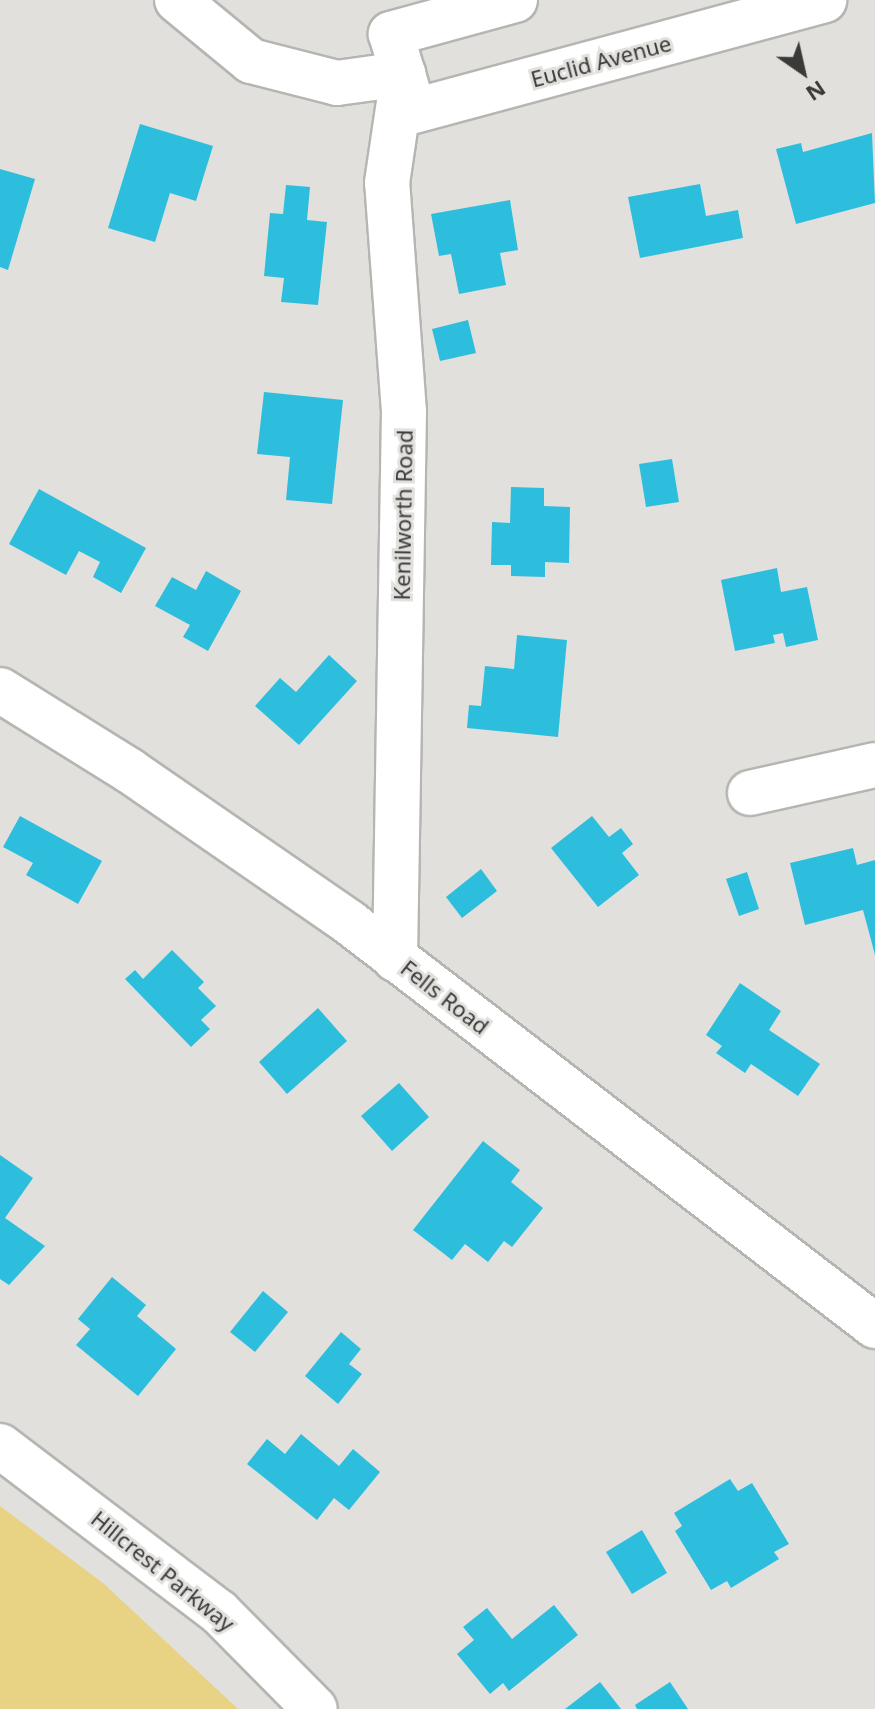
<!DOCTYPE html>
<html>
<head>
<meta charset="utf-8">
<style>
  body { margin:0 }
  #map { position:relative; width:875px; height:1709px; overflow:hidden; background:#e1e0dd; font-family:"Noto Sans",sans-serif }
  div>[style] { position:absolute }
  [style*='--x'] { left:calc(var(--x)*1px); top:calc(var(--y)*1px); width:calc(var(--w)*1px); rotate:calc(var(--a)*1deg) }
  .green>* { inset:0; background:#e7d383 }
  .building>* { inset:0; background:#2ebedd }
  .roads { filter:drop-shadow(2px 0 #b5b5b1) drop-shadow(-2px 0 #b5b5b1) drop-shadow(0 2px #b5b5b1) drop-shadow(0 -2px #b5b5b1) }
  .minor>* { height:44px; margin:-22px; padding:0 22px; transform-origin:22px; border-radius:22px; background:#fff }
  span { translate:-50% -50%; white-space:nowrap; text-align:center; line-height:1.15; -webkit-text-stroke:6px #e1e0dd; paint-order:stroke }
  .street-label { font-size:22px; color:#3a3a39 }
  .north { position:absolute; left:763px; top:32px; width:80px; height:80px; -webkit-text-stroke:6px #e1e0dd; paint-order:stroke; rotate:146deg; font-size:22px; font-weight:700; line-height:32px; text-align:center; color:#3a3a39 }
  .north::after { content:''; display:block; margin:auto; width:28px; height:36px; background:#3a3a39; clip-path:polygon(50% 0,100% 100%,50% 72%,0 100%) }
</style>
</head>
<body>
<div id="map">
  <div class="green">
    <div style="clip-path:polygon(0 1506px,103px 1583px,238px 1709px,0 1709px)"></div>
  </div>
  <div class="building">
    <div style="clip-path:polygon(140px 124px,213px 146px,196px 201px,170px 193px,155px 242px,108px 228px)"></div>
    <div style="clip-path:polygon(872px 133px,875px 203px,796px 224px,776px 149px,801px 143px,803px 152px)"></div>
    <div style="clip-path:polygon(0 169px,35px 179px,8px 270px,0 267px)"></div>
    <div style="clip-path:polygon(700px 184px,706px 216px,738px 210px,743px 238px,640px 258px,628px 197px)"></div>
    <div style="clip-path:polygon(286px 185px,310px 187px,307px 220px,327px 222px,318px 305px,281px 302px,284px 278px,264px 276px,270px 213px,283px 214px)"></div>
    <div style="clip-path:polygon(510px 200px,518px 250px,500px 253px,506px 285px,459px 294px,451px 254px,439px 256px,431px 214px)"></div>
    <div style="clip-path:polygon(468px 320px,476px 353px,440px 361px,432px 329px)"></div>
    <div style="clip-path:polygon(264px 392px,343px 400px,332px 504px,286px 500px,290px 457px,257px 454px)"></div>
    <div style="clip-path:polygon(672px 459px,679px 502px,646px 507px,639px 464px)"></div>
    <div style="clip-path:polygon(511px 487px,544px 488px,544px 506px,570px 507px,569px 563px,545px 562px,545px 577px,511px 576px,511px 565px,491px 565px,492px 522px,510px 523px)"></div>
    <div style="clip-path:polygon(39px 489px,146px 548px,121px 593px,93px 577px,100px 562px,79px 551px,66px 575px,9px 544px)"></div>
    <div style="clip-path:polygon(777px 568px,781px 592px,807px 587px,818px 640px,786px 647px,783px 633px,773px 635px,775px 643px,735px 651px,721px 580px)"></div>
    <div style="clip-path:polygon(206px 571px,241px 591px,208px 651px,183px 637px,190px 625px,155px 606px,172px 577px,196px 590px)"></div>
    <div style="clip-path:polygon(517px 635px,567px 640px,558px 737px,467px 728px,469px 705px,481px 706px,485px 666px,514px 669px)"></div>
    <div style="clip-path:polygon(329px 655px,357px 681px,299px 745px,255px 706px,280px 678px,296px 692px)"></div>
    <div style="clip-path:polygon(20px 816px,102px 861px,78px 904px,26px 875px,33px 863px,3px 847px)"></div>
    <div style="clip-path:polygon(592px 816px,609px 837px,621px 828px,633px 844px,622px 853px,639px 875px,598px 907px,551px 848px)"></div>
    <div style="clip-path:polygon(853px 848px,857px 865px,875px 860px,875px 955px,863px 910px,805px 925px,790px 863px)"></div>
    <div style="clip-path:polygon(481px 869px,497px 891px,462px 918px,446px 897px)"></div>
    <div style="clip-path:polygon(747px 872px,759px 909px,739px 916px,726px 879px)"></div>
    <div style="clip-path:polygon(172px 950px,204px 982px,198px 988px,216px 1006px,201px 1020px,210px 1029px,191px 1047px,125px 979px,135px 970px,143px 979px)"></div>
    <div style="clip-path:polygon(740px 983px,781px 1011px,769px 1030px,820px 1064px,798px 1096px,751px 1064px,745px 1073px,716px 1053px,722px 1046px,706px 1035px)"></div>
    <div style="clip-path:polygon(318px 1008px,347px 1041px,287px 1094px,259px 1062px)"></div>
    <div style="clip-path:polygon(399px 1083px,429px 1117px,392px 1151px,361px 1116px)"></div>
    <div style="clip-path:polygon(483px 1141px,520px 1170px,511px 1182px,543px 1208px,512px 1247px,504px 1241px,488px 1262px,465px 1244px,452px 1260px,413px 1230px)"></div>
    <div style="clip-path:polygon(0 1155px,33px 1178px,5px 1218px,45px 1246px,9px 1285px,0 1279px)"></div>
    <div style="clip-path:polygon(112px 1277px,146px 1305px,137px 1316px,176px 1349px,138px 1396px,76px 1345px,90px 1329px,78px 1319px)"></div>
    <div style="clip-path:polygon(263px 1291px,288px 1312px,255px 1352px,230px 1332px)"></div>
    <div style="clip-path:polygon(341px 1332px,361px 1349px,349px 1364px,362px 1374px,338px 1404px,305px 1376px)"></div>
    <div style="clip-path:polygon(301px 1434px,339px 1466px,353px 1449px,380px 1472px,349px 1510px,334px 1498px,317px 1520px,247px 1464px,267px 1439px,285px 1454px)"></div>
    <div style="clip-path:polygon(730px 1479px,738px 1491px,752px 1483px,789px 1544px,774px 1552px,779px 1559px,731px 1588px,727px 1581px,711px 1590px,675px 1531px,682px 1526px,674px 1513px)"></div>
    <div style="clip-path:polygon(642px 1530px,667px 1573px,632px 1594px,606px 1552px)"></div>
    <div style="clip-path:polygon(554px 1605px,578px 1635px,509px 1691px,503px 1683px,490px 1694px,457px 1654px,474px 1640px,463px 1627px,487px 1608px,512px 1639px)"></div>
    <div style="clip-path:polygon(600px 1682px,621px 1709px,565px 1709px)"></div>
    <div style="clip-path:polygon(670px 1682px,688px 1709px,637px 1709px,635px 1705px)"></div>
  </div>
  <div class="roads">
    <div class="minor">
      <div style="--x:177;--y:0;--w:96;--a:39.5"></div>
      <div style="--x:251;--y:61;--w:89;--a:14.3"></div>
      <div style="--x:337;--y:83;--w:67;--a:-7.8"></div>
      <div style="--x:515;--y:0;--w:129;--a:164.7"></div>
      <div style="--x:391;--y:34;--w:80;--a:73.4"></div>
      <div style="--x:414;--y:111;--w:425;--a:-15.1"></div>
      <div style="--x:0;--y:690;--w:153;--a:31.9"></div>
      <div style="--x:130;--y:771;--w:267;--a:34.6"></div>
      <div style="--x:350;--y:923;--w:662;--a:37.51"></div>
      <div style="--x:750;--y:793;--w:128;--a:-12.6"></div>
      <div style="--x:395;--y:959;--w:547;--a:-89.06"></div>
      <div style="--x:404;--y:412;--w:230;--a:-94.2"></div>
      <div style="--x:387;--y:183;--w:110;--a:-81.6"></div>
      <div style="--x:0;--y:1446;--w:275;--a:37.2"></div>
      <div style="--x:219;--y:1612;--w:136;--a:45.3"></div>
    </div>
  </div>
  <div class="street-label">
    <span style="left:601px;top:61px;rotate:-15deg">Euclid Avenue</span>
    <span style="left:403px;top:515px;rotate:-89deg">Kenilworth Road</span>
    <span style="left:445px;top:997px;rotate:38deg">Fells Road</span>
    <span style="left:163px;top:1571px;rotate:39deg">Hillcrest Parkway</span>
  </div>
  <div class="north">N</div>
</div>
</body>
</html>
